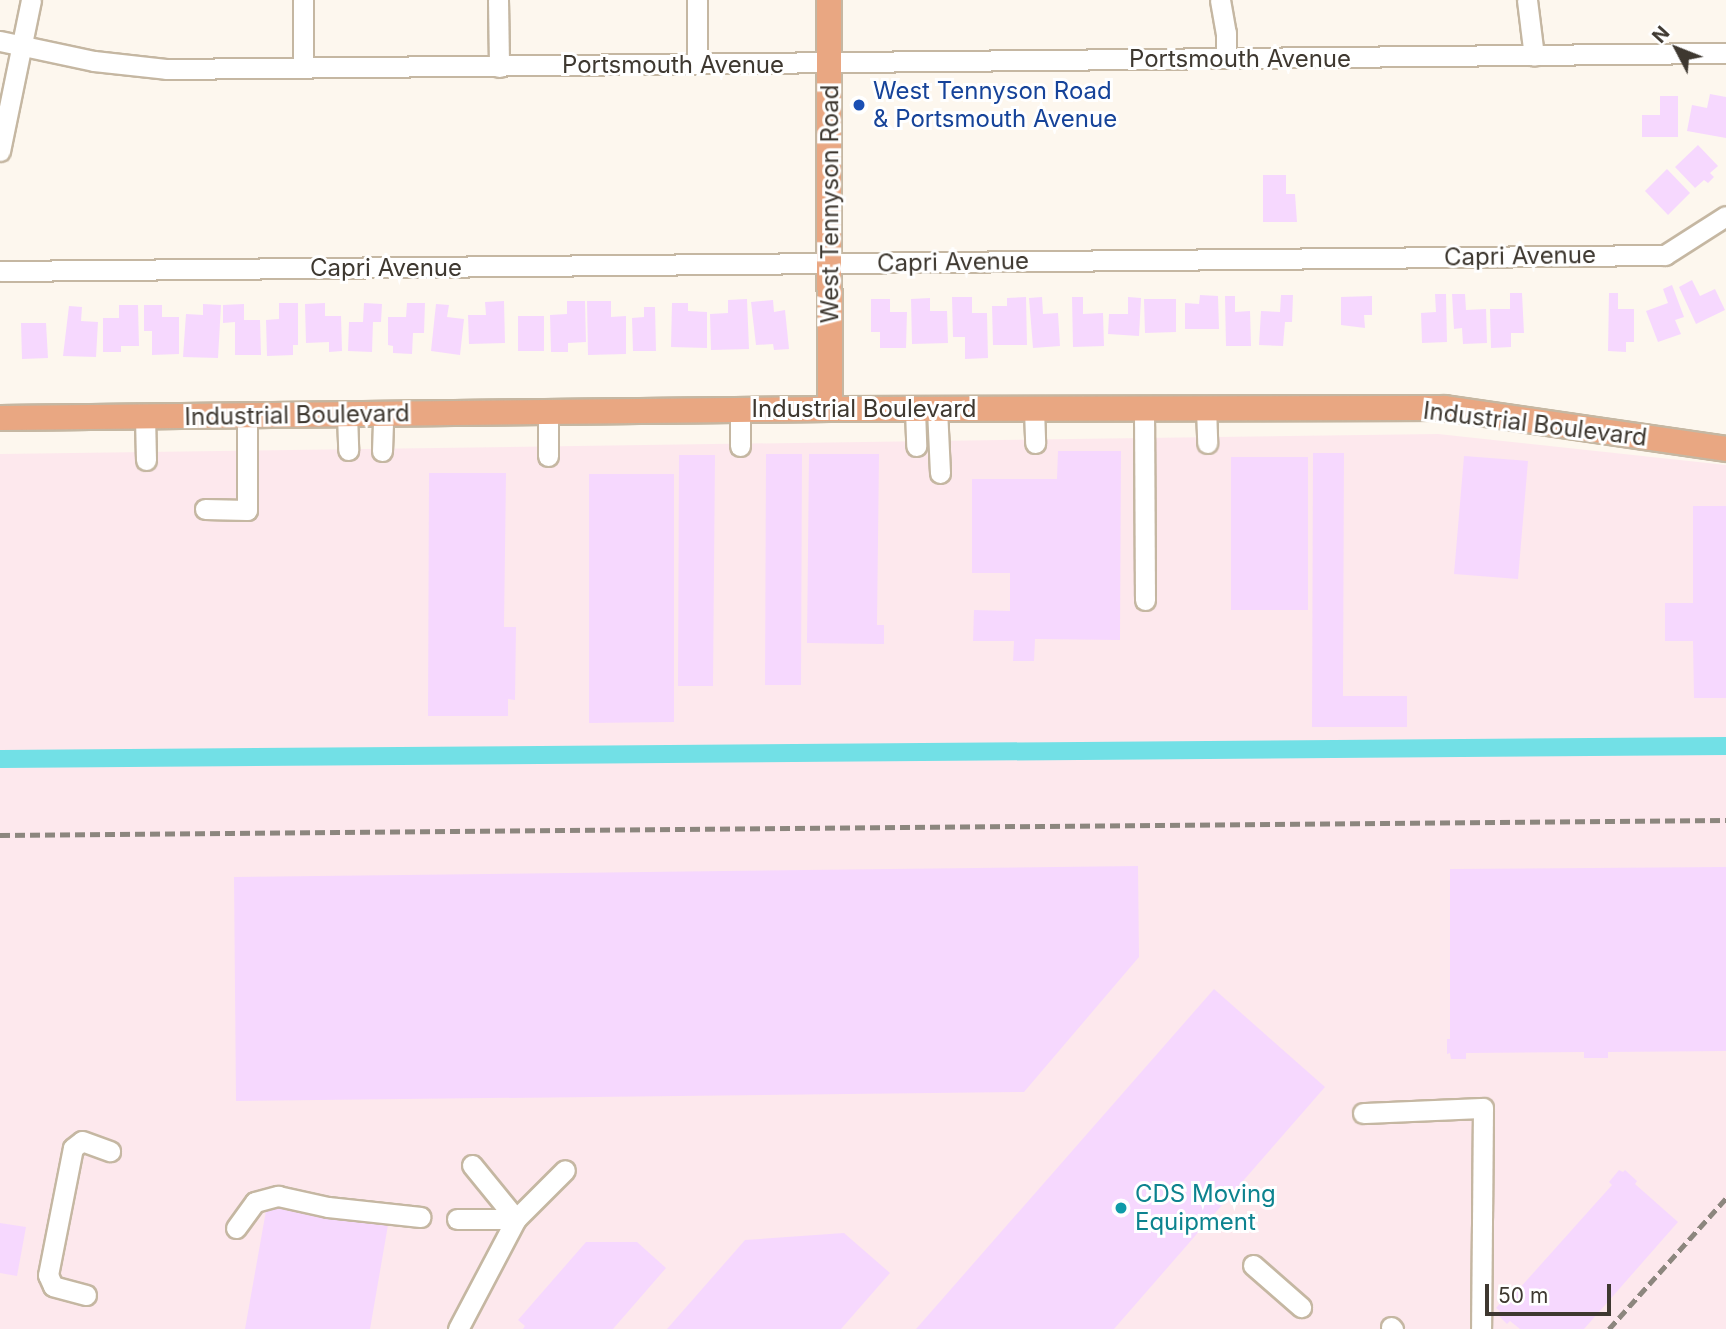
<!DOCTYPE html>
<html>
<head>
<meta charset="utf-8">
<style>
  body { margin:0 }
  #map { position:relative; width:1726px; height:1329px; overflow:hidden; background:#fdf7ee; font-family:Inter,sans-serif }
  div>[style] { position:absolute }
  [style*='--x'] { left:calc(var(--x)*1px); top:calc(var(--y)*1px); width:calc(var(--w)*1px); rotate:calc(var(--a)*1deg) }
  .industrial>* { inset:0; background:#fde8ed }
  .canal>* { height:18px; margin:-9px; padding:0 9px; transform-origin:9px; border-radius:9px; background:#72e0e6 }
  .building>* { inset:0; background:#f6d8fe }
  .roads { filter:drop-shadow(2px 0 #c5b7a2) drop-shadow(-2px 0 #c5b7a2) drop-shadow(0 2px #c5b7a2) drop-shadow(0 -2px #c5b7a2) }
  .minor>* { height:19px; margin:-9.5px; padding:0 9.5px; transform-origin:9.5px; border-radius:9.5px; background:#fff }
  .major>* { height:24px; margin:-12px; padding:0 12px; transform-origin:12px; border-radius:12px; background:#e9a782 }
  .rail>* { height:5px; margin-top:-2.5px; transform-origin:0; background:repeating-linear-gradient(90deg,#8c867e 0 10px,transparent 0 15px) }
  .dots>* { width:19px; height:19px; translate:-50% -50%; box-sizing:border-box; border:4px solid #fff; border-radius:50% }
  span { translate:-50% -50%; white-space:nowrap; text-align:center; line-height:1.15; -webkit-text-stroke:6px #fff; paint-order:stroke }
  .street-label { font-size:24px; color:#3e3830 }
  .transit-label { font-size:24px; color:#164399 }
  .left { translate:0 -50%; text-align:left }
  .culture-label { font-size:24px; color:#0d838f }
  .north { position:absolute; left:1642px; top:14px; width:70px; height:70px; -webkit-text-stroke:5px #fff; paint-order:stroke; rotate:312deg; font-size:19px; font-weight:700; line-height:28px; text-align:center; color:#3e3830 }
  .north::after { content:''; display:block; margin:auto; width:24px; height:32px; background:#3e3830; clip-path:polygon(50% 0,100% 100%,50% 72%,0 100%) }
  .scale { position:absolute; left:1485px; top:1284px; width:126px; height:32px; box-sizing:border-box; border:4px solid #3e3830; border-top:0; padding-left:9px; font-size:21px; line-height:24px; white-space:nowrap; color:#3e3830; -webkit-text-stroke:5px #fff; paint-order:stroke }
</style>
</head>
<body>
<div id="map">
  <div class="industrial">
    <div style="clip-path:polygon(1438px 434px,1726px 465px,1726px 1329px,0 1329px,0 454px)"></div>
  </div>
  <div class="canal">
    <div style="--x:1;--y:759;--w:1725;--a:-0.43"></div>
  </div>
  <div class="building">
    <div style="clip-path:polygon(1710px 94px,1726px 97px,1726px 138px,1687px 131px,1692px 105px,1707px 108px)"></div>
    <div style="clip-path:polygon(1660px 96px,1678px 96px,1678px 137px,1642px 137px,1642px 115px,1660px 115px)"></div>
    <div style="clip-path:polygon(1698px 145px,1718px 166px,1710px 173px,1714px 177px,1708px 183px,1704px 180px,1695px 188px,1675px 167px)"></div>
    <div style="clip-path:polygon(1667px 169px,1690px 193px,1668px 215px,1645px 191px)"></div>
    <div style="clip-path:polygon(1263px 175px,1286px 175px,1286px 194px,1295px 194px,1297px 222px,1263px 222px)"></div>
    <div style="clip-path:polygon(1692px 280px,1700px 296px,1715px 289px,1725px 310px,1696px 324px,1679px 287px)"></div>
    <div style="clip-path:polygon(1672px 285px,1684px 317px,1675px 320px,1681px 334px,1658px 342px,1646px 311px,1668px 303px,1663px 289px)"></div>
    <div style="clip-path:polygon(1510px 293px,1522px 293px,1524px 333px,1511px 333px,1511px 347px,1491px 348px,1490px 309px,1510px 309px)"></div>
    <div style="clip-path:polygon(1609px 293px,1618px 293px,1618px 309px,1634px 309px,1634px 342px,1626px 342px,1626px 352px,1608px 351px)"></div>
    <div style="clip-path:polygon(1435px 294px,1446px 294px,1447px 342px,1422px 343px,1421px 313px,1436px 312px)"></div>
    <div style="clip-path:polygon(1452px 294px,1465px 294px,1466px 310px,1486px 309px,1487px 343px,1463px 344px,1462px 328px,1454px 329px)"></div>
    <div style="clip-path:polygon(1200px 295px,1218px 296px,1219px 329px,1185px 329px,1185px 303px,1199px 304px)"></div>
    <div style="clip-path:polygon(1281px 295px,1293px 295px,1292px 322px,1285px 322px,1283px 346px,1259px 345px,1261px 311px,1280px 312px)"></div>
    <div style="clip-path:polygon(1225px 296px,1235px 296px,1235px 312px,1250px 311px,1251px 346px,1226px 346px)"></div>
    <div style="clip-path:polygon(1372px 296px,1372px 315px,1364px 315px,1365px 328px,1341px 325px,1341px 297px)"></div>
    <div style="clip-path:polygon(952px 297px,972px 297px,972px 313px,987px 313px,988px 358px,965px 359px,965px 337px,953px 337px)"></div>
    <div style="clip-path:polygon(1026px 297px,1027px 345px,993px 345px,992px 306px,1007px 306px,1007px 298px)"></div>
    <div style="clip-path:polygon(1042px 297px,1043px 314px,1058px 313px,1060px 346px,1033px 348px,1029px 298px)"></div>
    <div style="clip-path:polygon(1072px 297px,1083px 297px,1083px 314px,1103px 313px,1104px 346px,1073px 347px)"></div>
    <div style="clip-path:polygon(1128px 297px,1141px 298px,1139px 336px,1108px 334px,1109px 314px,1128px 314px)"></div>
    <div style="clip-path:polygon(930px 298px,930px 311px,947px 311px,948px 343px,912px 344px,911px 299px)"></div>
    <div style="clip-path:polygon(747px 299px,749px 349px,711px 350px,710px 314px,728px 313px,728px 300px)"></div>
    <div style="clip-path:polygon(871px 299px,890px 299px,890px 312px,907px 312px,906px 348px,880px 348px,880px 332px,871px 332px)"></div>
    <div style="clip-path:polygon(1144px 299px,1176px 299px,1176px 332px,1145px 333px)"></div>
    <div style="clip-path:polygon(773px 300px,774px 312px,785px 310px,789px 349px,774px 350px,773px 344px,756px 345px,751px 302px)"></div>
    <div style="clip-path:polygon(504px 301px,505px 343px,469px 344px,468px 315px,486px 315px,485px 302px)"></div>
    <div style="clip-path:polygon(567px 301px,585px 301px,586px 342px,568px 343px,568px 352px,551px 352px,550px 315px,567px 314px)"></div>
    <div style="clip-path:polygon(587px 301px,611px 301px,611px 317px,626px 316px,626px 354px,588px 355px)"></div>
    <div style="clip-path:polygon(279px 303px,298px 303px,298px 345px,293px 345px,293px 355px,267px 356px,266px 320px,279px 319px)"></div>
    <div style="clip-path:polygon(325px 303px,325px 316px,341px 316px,342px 351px,329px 352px,329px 342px,306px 343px,305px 304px)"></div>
    <div style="clip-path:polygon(364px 303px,382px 304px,381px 322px,373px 322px,372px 352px,348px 351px,349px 322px,363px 322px)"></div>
    <div style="clip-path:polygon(407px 303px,425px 303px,424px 333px,413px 333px,412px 354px,393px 353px,393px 346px,388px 345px,388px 317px,406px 317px)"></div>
    <div style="clip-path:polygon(672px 303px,688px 303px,688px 311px,707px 312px,707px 348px,671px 347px)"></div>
    <div style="clip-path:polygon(203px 304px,221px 305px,218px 358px,183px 357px,186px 314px,203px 315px)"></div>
    <div style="clip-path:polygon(244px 304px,244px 320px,260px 320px,261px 355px,235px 355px,235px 322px,223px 323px,223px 305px)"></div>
    <div style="clip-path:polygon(436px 304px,449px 305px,447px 317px,464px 319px,460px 355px,431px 351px)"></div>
    <div style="clip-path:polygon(119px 305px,138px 305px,139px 346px,121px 346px,121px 352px,103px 352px,103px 318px,119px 318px)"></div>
    <div style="clip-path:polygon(144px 305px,162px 305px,162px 317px,179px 317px,179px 354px,152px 355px,152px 331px,144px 331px)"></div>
    <div style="clip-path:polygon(69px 306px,82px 307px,81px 321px,98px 322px,96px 357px,63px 356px)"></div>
    <div style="clip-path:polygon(644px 307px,655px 307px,656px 351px,633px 351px,632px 318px,644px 317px)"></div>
    <div style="clip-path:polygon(518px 316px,544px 316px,544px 351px,518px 351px)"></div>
    <div style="clip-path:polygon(21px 323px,46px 323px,48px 358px,22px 359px)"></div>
    <div style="clip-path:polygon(1058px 451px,1121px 451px,1120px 640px,1035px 639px,1034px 661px,1013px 661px,1014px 641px,973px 641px,974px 610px,1010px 611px,1010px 573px,972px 573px,972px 479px,1057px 479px)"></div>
    <div style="clip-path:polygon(1313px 453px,1344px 453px,1343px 696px,1407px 696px,1407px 727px,1312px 727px)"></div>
    <div style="clip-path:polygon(766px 454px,802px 454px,801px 685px,765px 685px)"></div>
    <div style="clip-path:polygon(809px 454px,879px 454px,877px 625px,884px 625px,884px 644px,807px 643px)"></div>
    <div style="clip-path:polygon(679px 455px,715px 455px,713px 686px,678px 686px)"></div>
    <div style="clip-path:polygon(1464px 456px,1528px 461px,1518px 579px,1454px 574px)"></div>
    <div style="clip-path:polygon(1231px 457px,1308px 457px,1308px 610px,1231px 610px)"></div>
    <div style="clip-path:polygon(429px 473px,506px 473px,504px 627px,516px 627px,515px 700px,508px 699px,508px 716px,428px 716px)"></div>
    <div style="clip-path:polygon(589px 474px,674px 474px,674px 722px,589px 723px)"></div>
    <div style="clip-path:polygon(1693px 506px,1726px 506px,1726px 698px,1694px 698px,1693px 641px,1665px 641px,1665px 603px,1693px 603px)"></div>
    <div style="clip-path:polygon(1138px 866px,1139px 957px,1024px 1092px,236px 1101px,234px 877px)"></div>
    <div style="clip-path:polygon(1726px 867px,1726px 1051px,1608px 1052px,1608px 1058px,1584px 1058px,1584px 1052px,1466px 1053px,1466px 1059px,1451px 1059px,1450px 1053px,1447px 1054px,1447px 1039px,1450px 1039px,1450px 869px)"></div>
    <div style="clip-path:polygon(1214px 989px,1325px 1087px,1114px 1329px,916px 1329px)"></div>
    <div style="clip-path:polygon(1619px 1170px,1623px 1172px,1625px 1170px,1637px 1181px,1635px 1184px,1678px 1222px,1584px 1329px,1520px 1329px,1510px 1321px,1507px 1324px,1497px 1314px,1500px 1311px,1496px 1308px,1507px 1296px,1510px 1299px,1612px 1185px,1609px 1182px)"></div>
    <div style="clip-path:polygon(267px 1205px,388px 1225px,370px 1329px,245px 1329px)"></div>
    <div style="clip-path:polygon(0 1223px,26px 1227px,17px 1276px,0 1273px)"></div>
    <div style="clip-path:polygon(844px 1233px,890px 1273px,841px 1329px,667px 1329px,745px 1240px)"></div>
    <div style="clip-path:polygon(586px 1242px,637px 1242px,666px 1268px,613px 1329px,523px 1329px,525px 1326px,518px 1320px)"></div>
  </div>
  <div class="roads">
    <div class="minor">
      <div style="--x:303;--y:0;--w:68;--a:90"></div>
      <div style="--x:498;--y:0;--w:67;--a:89.1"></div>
      <div style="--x:1220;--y:0;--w:34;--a:80"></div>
      <div style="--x:1226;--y:33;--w:24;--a:90"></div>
      <div style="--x:1527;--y:0;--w:56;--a:82.9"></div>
      <div style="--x:0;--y:41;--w:96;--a:12"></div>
      <div style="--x:94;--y:61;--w:72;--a:6.3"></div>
      <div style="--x:166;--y:69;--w:1560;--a:-0.59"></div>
      <div style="--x:697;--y:64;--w:64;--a:-90"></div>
      <div style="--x:0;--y:151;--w:154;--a:-78.4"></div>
      <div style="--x:0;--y:271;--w:1665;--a:-0.55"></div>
      <div style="--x:1665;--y:255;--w:72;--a:-32.6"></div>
      <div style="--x:1206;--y:407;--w:36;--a:88"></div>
      <div style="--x:1144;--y:408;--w:192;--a:89.7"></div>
      <div style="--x:915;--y:409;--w:37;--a:88"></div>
      <div style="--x:937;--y:409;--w:64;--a:87.3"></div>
      <div style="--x:1034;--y:409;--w:34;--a:88"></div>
      <div style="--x:740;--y:410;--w:36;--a:90"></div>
      <div style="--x:548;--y:412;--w:44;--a:90"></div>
      <div style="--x:347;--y:414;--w:36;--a:88"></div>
      <div style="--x:145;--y:416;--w:44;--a:88.7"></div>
      <div style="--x:382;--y:451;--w:37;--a:-88"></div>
      <div style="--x:205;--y:509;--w:42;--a:1.4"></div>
      <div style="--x:247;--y:510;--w:94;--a:-90"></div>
      <div style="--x:1363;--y:1113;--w:120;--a:-2.4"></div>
      <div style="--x:1483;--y:1108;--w:221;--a:90.5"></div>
      <div style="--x:472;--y:1165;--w:70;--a:50.8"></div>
      <div style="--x:457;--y:1219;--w:59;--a:0"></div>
      <div style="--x:236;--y:1228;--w:32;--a:-54"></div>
      <div style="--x:255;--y:1202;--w:24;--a:-15"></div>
      <div style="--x:278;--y:1196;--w:51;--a:12.4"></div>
      <div style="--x:328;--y:1207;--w:93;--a:6.2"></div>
      <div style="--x:1253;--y:1265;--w:64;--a:41.2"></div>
      <div style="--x:86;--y:1295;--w:34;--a:-165"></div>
      <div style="--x:53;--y:1286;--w:12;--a:-114"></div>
      <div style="--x:48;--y:1275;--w:129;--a:-78.9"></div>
      <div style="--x:73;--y:1148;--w:11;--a:-38"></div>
      <div style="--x:82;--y:1141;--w:30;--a:20"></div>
      <div style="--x:1391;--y:1327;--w:3;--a:45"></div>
      <div style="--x:458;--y:1329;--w:124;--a:-62.2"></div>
      <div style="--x:516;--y:1219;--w:69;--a:-45"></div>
    </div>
    <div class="major">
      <div style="--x:829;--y:0;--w:409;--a:89.9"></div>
      <div style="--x:0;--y:418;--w:830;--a:-0.62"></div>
      <div style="--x:830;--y:409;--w:615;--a:-0.09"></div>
      <div style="--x:1445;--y:408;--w:284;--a:8.3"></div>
    </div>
  </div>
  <div class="rail">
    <div style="--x:0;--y:835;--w:1726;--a:-0.5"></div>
    <div style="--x:1609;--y:1329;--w:176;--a:-48.2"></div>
  </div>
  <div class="dots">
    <div style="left:859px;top:105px;background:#1a4fb4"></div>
    <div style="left:1121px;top:1208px;background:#0f9aa8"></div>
  </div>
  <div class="street-label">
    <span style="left:1240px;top:59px">Portsmouth Avenue</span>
    <span style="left:673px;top:65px">Portsmouth Avenue</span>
    <span style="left:830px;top:204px;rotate:-90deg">West Tennyson Road</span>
    <span style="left:1520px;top:256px;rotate:-1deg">Capri Avenue</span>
    <span style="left:953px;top:262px;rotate:-1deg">Capri Avenue</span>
    <span style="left:386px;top:268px">Capri Avenue</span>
    <span style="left:864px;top:409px">Industrial Boulevard</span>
    <span style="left:297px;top:415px;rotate:-1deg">Industrial Boulevard</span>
    <span style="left:1535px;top:424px;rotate:7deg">Industrial Boulevard</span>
  </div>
  <div class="transit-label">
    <span class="left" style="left:873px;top:105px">West Tennyson Road<br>&amp; Portsmouth Avenue</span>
  </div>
  <div class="culture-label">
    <span class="left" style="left:1135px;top:1208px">CDS Moving<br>Equipment</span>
  </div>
  <div class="north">N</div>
  <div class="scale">50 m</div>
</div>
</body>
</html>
